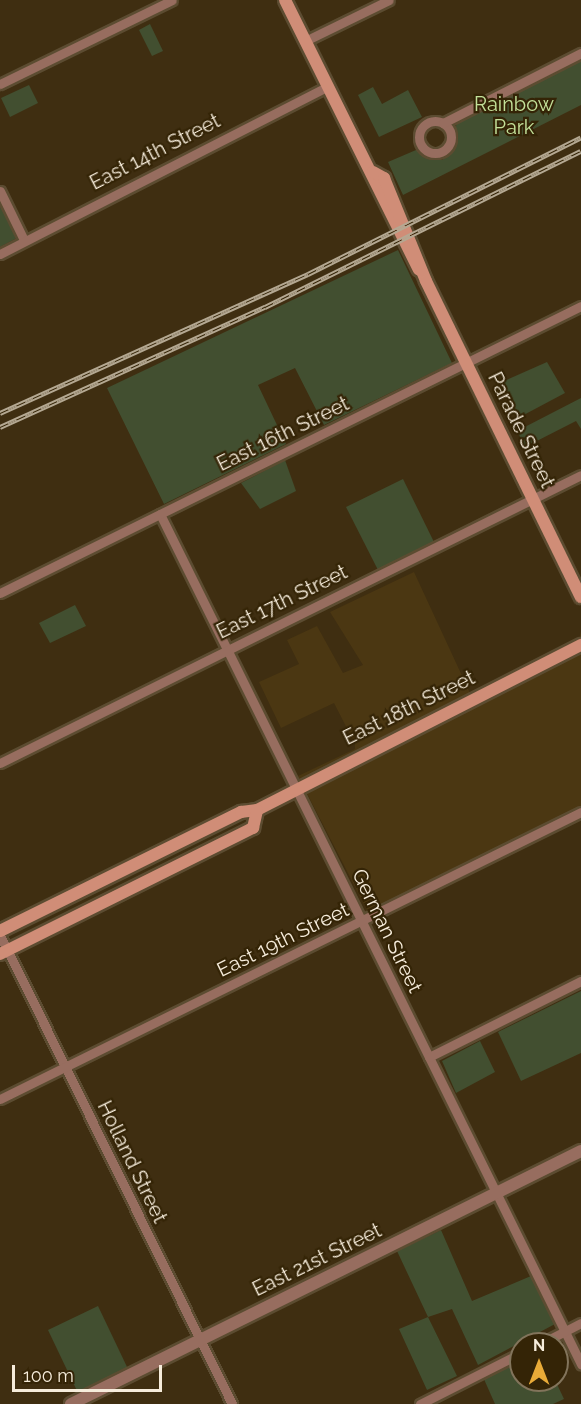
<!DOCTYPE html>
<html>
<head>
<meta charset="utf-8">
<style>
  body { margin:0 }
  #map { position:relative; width:581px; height:1404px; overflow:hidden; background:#3f2e11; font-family:Raleway,sans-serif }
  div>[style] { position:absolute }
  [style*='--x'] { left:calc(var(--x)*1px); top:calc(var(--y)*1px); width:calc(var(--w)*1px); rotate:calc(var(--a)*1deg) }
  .built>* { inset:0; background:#4b3712 }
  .green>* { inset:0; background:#424f30 }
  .roads { filter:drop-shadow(2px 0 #5c4c31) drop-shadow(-2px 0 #5c4c31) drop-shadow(0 2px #5c4c31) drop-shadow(0 -2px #5c4c31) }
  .minor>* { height:9px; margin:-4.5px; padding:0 4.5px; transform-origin:4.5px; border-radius:4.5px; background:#976d5f }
  .minor>.ring { margin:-4.5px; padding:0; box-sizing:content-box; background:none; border:9px solid #976d5f; border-radius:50% }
  .tertiary>* { height:12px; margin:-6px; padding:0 6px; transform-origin:6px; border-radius:6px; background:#976d5f }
  .secondary>* { height:12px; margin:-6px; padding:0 6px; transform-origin:6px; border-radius:6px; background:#d08d77 }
  .rail>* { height:5px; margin-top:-2.5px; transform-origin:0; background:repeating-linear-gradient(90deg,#342406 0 9px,#b4a892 0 18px); box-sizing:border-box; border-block:2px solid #b4a892 }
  span { translate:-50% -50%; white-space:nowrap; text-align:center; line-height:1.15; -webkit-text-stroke:4.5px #342406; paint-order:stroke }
  .park-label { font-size:20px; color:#c3e19a }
  .street-label { font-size:20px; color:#f6ecdb }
  .north { position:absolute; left:509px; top:1332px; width:60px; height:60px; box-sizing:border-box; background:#342406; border:2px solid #82745b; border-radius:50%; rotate:0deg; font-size:16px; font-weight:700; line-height:24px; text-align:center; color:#f6ecdb }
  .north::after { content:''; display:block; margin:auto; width:21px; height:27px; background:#e9ab38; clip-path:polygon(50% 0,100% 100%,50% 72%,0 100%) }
  .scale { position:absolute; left:12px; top:1365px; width:150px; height:27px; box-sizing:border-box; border:3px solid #f6ecdb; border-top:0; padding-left:8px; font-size:18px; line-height:21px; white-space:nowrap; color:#f6ecdb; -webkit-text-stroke:4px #342406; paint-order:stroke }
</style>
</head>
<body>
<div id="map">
  <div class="built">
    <div style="clip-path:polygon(414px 572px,470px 693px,579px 639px,581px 631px,581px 807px,368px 912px,298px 776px,355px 749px,355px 744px,334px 703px,281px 728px,259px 682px,299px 664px,287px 640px,317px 626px,343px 673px,363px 665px,330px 612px)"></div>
  </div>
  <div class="green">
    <div style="clip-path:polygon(150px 24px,163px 51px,152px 56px,139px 30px)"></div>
    <div style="clip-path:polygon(581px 59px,581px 105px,403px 195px,388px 162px,416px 150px,442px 160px,455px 146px,454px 128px,462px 118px)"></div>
    <div style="clip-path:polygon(29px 85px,38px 103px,10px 117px,1px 98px)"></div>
    <div style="clip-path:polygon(373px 87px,382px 104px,408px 90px,422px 117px,379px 137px,358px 95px)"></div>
    <div style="clip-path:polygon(0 203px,17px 238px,0 247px)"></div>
    <div style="clip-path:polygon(398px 250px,452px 363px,324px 425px,295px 368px,258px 385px,286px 444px,164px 504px,107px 388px)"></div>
    <div style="clip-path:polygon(547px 362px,565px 393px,518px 418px,502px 382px)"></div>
    <div style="clip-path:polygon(581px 398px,581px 429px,576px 421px,525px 447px,517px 431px)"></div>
    <div style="clip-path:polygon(285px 460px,296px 491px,260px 509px,241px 483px)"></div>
    <div style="clip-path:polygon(403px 479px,434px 542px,378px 570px,346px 507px)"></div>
    <div style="clip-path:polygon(75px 605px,86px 626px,50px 643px,39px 623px)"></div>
    <div style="clip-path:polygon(581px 991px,581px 1053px,521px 1081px,498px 1032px)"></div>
    <div style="clip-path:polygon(480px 1041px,495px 1072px,456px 1093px,442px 1061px)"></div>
    <div style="clip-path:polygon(441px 1230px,472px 1301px,531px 1276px,555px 1324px,478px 1365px,452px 1309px,428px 1317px,457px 1376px,427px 1390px,399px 1329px,428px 1317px,397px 1251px)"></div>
    <div style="clip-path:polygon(98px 1306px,128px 1369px,78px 1393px,48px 1330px)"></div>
    <div style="clip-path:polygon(521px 1359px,521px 1380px,555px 1380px,564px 1399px,553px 1404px,495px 1404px,483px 1377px)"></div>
  </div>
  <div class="roads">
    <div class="minor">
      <div style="--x:305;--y:41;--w:93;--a:-26"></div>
      <div style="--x:0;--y:84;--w:191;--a:-26"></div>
      <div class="ring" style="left:419px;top:121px;width:23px;height:23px"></div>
      <div style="--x:443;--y:123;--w:155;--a:-26.9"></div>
      <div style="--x:0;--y:191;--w:55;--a:63.9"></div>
      <div style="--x:0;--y:254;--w:369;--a:-27.1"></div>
      <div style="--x:160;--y:514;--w:949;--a:63.65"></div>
      <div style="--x:0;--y:593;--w:648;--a:-26.29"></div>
      <div style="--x:0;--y:763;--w:648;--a:-26.37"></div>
      <div style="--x:0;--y:935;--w:523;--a:63.68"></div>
      <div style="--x:429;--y:1057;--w:170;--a:-26.6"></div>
      <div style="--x:0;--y:1099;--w:648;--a:-26.29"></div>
      <div style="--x:540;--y:1344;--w:46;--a:-27.1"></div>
      <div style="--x:420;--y:1404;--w:113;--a:-26.8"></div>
    </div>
    <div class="tertiary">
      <div style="--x:71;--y:1404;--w:569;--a:-26.39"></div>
    </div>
    <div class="secondary">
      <div style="--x:285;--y:0;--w:301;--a:63.6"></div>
      <div style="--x:373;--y:172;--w:13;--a:29"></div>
      <div style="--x:384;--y:178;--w:111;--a:67.8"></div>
      <div style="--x:426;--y:281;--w:352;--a:63.9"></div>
      <div style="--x:0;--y:931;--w:269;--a:-26.3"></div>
      <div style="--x:241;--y:812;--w:16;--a:-7"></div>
      <div style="--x:257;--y:810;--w:364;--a:-27"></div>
      <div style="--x:0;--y:954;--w:283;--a:-26.5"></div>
      <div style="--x:253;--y:828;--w:18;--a:-77"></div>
    </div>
  </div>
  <div class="rail">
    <div style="--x:0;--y:413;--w:338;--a:-24.3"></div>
    <div style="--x:308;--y:274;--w:305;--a:-26.6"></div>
    <div style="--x:0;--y:427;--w:291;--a:-24.4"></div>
    <div style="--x:265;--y:307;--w:352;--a:-26.3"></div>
  </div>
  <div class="park-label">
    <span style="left:514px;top:116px">Rainbow<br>Park</span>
  </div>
  <div class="street-label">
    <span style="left:155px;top:152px;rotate:-27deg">East 14th Street</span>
    <span style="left:521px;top:430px;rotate:64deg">Parade Street</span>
    <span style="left:283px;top:434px;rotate:-26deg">East 16th Street</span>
    <span style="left:282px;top:602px;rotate:-26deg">East 17th Street</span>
    <span style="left:409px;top:708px;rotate:-26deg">East 18th Street</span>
    <span style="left:387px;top:931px;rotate:64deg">German Street</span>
    <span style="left:283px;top:940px;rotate:-26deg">East 19th Street</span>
    <span style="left:132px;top:1162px;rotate:64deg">Holland Street</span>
    <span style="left:317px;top:1260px;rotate:-26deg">East 21st Street</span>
  </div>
  <div class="north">N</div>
  <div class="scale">100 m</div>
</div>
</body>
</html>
